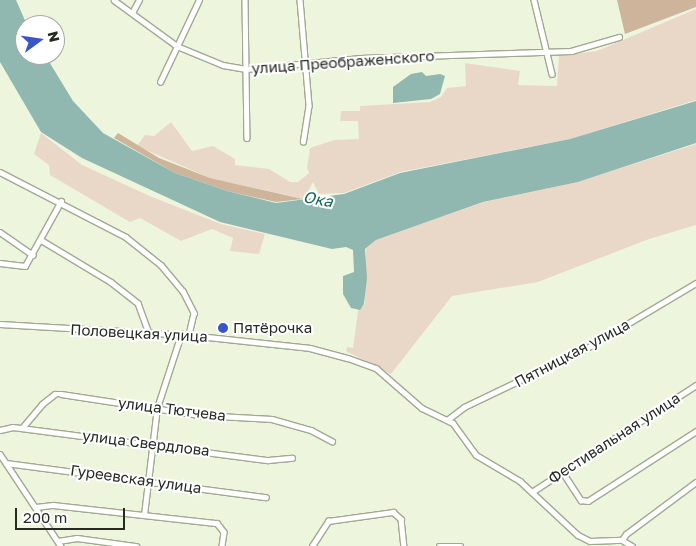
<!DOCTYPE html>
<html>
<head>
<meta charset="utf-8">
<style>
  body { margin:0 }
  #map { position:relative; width:696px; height:546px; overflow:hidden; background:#edf6dd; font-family:"Golos Text",sans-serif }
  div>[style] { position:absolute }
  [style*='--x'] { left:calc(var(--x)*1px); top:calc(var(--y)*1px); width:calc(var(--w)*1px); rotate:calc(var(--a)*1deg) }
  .green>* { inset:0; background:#e9d8c8 }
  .forest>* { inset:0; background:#cdb49b }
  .water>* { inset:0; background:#90b8b0 }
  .roads { filter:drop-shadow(1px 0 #a1a992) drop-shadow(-1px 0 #a1a992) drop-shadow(0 1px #a1a992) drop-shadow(0 -1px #a1a992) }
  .minor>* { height:4.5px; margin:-2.25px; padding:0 2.25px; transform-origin:2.25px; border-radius:2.25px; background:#fff }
  .dots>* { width:14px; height:14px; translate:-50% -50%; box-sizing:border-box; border:2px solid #fff; border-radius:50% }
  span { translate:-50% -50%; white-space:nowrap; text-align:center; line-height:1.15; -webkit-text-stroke:4px #fff; paint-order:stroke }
  .street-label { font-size:15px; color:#262a21 }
  .poi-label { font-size:15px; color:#262a21 }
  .left { translate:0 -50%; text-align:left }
  .water-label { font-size:16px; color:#16665b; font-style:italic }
  .north { position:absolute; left:15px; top:15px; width:50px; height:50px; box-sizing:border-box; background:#fff; border:1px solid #a8aaa6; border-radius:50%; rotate:76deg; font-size:14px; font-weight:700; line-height:20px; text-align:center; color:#262a21 }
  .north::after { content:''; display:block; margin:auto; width:18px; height:22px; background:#3956c8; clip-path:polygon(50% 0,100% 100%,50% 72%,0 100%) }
  .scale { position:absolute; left:15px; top:508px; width:110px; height:22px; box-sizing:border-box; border:2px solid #262a21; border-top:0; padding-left:6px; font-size:15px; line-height:18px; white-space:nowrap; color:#262a21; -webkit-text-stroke:4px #fff; paint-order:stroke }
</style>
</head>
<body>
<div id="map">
  <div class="green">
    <div style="clip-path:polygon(696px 9px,696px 100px,570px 139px,400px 172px,344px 193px,319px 194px,313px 182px,304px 199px,210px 178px,137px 146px,145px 135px,154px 136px,171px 122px,192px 151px,213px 146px,235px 159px,235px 165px,269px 169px,290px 182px,298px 182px,309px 173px,307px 167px,310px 148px,334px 140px,359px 139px,358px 121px,340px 121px,341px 111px,360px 111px,360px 106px,430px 102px,441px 97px,447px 88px,466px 86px,465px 63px,520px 71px,518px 85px,557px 86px,559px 56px,597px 51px)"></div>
    <div style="clip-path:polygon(41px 133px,82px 165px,152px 197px,221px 224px,265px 234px,259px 254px,230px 251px,233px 238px,212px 229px,181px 241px,140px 218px,130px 222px,50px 175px,49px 165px,34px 154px)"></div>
    <div style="clip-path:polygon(696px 144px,696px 225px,649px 239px,538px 282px,452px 296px,391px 374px,346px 351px,347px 347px,353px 348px,358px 311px,365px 304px,366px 249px,376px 240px,484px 202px,578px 182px)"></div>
  </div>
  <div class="forest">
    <div style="clip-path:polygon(617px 0,696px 0,696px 7px,625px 34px)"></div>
    <div style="clip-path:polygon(118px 133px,159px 158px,210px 178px,303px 199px,276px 202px,227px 191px,175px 173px,114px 138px)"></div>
  </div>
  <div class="water">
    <div style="clip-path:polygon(0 0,16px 0,27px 25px,25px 55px,45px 55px,73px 101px,103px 133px,175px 173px,227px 191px,276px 203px,344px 194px,400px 173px,570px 139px,696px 101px,696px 143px,578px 182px,483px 202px,376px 240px,365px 249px,367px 278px,364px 304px,360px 310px,351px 308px,343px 294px,343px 276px,354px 272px,353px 250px,346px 247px,332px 249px,220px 222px,82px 158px,41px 132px,0 62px)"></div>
    <div style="clip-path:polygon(422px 72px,426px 76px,440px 74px,445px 76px,440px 94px,431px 99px,393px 103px,393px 87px,411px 74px)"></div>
  </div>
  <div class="roads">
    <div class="minor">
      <div style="--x:114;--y:0;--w:78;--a:36.1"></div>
      <div style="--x:177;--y:46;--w:50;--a:22.4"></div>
      <div style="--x:223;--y:65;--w:23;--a:10"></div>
      <div style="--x:246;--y:69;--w:115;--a:-5.5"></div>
      <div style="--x:360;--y:58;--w:211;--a:-1.9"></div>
      <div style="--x:571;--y:51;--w:50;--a:-16.3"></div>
      <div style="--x:245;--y:0;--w:138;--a:89.2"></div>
      <div style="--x:300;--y:0;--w:106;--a:85.1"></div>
      <div style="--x:309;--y:106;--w:36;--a:99"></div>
      <div style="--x:534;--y:0;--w:76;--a:76.3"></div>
      <div style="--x:132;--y:13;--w:15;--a:-62"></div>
      <div style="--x:160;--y:82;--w:91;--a:-64.6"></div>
      <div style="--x:0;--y:172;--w:142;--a:27.3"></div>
      <div style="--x:126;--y:237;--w:45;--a:38.7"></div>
      <div style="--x:161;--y:265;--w:34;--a:50"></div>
      <div style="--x:183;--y:291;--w:25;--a:63"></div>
      <div style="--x:194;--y:313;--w:23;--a:103"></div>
      <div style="--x:0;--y:232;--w:40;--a:34.9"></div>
      <div style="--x:41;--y:240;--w:82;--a:31"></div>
      <div style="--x:111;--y:282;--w:34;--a:38"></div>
      <div style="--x:138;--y:303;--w:32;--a:70"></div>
      <div style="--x:0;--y:263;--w:25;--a:7"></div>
      <div style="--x:25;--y:266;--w:74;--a:-61"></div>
      <div style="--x:0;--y:324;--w:189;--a:3.3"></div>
      <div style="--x:189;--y:335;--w:122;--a:6.1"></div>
      <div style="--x:310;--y:348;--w:39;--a:15"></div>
      <div style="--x:348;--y:358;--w:30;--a:20"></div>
      <div style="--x:376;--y:368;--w:61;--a:41"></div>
      <div style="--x:422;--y:408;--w:34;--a:26"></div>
      <div style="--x:453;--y:423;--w:39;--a:54"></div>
      <div style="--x:476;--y:455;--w:51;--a:30.6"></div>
      <div style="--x:520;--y:481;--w:79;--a:43"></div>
      <div style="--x:578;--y:535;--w:13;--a:27"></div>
      <div style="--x:590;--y:541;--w:32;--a:-2"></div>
      <div style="--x:622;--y:540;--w:12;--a:31"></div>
      <div style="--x:447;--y:420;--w:21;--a:-37"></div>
      <div style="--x:464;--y:407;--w:136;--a:-25.6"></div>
      <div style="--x:587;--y:348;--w:127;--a:-30.8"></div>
      <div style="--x:22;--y:428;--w:31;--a:-50"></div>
      <div style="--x:42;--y:404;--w:16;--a:-38"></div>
      <div style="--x:55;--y:394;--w:6;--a:0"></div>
      <div style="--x:61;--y:394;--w:141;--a:8.6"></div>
      <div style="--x:200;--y:415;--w:72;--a:3.2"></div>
      <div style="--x:272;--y:419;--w:41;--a:15.8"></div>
      <div style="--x:311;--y:430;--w:24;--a:28"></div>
      <div style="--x:0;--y:430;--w:13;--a:-13"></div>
      <div style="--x:13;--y:427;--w:257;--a:7.4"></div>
      <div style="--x:268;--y:460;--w:24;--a:-5"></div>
      <div style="--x:0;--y:454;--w:110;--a:56.5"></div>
      <div style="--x:6;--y:463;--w:262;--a:7.5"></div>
      <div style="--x:562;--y:471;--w:35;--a:57"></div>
      <div style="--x:581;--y:500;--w:7;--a:8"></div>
      <div style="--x:588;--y:501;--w:129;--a:-32.9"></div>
      <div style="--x:532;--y:492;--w:196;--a:-33.1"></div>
      <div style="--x:36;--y:507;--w:17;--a:-7"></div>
      <div style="--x:53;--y:505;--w:165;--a:6.3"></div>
      <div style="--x:217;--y:523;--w:11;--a:52"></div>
      <div style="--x:224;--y:532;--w:14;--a:98"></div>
      <div style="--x:144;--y:515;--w:108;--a:-83.1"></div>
      <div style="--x:157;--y:408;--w:78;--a:-72"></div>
      <div style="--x:622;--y:540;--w:7;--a:-56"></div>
      <div style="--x:626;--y:534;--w:87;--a:-36.6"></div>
      <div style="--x:58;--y:541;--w:19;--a:-9"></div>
      <div style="--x:77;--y:538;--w:60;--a:7.7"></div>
      <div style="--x:312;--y:546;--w:30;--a:-57"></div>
      <div style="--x:328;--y:521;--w:66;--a:-7.9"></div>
      <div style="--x:393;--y:512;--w:11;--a:41"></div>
      <div style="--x:401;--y:519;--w:27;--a:84"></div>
      <div style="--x:439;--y:546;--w:22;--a:0"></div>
    </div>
  </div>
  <div class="dots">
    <div style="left:223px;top:328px;background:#3956c8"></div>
  </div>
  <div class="street-label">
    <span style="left:343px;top:62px;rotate:-4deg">улица Преображенского</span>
    <span style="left:139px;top:333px;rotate:3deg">Половецкая улица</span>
    <span style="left:572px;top:353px;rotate:-28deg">Пятницкая улица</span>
    <span style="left:172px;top:409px;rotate:7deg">улица Тютчева</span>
    <span style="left:614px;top:438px;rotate:-33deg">Фестивальная улица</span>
    <span style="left:146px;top:443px;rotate:7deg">улица Свердлова</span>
    <span style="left:136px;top:479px;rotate:8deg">Гуреевская улица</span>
  </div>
  <div class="poi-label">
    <span class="left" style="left:233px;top:328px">Пятёрочка</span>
  </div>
  <div class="water-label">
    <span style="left:318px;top:199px;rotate:10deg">Ока</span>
  </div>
  <div class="north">N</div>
  <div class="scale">200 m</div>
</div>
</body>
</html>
